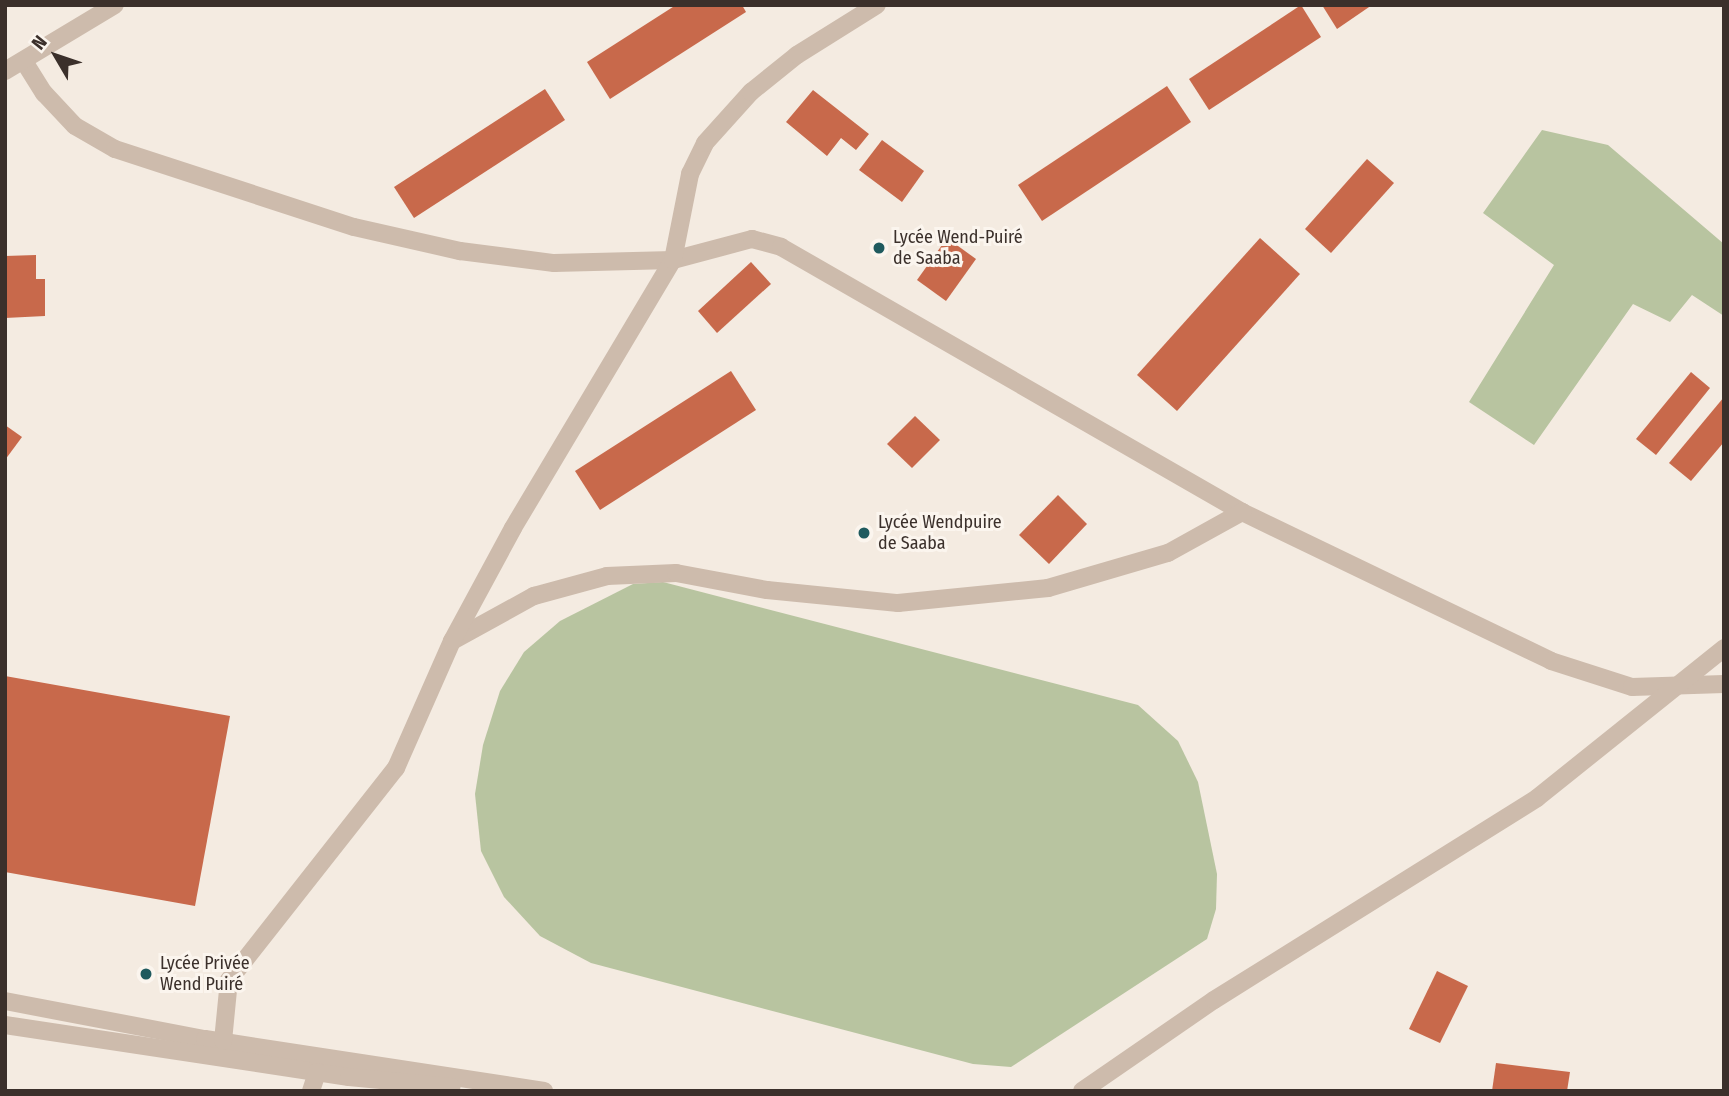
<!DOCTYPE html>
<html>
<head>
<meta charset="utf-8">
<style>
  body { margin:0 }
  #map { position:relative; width:1729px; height:1096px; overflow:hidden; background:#f4ebe1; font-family:"Fira Sans Condensed",sans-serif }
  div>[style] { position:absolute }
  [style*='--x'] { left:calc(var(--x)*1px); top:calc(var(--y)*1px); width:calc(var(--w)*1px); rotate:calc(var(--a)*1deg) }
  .green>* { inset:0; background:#b8c4a0 }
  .building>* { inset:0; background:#c8694b }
  .minor>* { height:18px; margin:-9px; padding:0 9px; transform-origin:9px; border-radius:9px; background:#cdbbac }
  .dots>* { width:19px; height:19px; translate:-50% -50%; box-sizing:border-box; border:4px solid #fbf5ee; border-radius:50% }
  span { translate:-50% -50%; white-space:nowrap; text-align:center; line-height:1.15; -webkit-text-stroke:6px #fbf5ee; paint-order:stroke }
  .poi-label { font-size:18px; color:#3b302b }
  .left { translate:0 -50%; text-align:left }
  .frame { position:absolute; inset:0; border:7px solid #3b302b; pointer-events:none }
  .north { position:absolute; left:21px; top:21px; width:70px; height:70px; -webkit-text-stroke:5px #fbf5ee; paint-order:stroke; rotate:309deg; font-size:19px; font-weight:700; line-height:28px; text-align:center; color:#3b302b }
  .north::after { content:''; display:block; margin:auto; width:24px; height:32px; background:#3b302b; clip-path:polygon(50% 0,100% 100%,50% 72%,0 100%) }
</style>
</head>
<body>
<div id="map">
  <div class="green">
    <div style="clip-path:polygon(1542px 130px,1608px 145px,1724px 244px,1724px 316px,1692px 295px,1670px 322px,1633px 304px,1534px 445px,1469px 402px,1554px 265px,1483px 213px)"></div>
    <div style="clip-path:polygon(663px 582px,1138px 705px,1178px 741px,1198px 782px,1217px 874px,1216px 909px,1207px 939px,1011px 1067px,973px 1064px,591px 963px,540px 936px,504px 897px,481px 851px,475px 794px,483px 745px,500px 691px,524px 652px,560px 621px,633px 584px)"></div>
  </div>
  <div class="building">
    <div style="clip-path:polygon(676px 5px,742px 5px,746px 12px,610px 99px,587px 62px)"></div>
    <div style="clip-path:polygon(1301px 5px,1321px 37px,1209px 110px,1189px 79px)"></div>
    <div style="clip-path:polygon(1322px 5px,1372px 5px,1337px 29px)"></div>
    <div style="clip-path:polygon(1167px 86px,1191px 122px,1042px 221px,1018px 185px)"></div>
    <div style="clip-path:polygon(545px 89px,565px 120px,414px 218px,394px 187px)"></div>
    <div style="clip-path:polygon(813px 90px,869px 134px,856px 150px,841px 138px,827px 156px,786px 122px)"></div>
    <div style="clip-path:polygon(882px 140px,924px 171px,902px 202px,859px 170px)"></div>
    <div style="clip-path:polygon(1367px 159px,1394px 183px,1331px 253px,1305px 229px)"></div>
    <div style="clip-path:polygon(947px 238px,976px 259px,946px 301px,917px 280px)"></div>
    <div style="clip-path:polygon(1260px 238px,1300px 274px,1177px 411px,1137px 375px)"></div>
    <div style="clip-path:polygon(36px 255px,36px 279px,45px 279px,45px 316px,5px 318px,5px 256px)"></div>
    <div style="clip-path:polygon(751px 262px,771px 284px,717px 333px,698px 311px)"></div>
    <div style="clip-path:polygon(731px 371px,756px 410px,600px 510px,575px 471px)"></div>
    <div style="clip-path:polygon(1691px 372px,1710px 388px,1656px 455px,1636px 439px)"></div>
    <div style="clip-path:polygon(1724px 397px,1724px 442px,1691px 481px,1669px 463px)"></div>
    <div style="clip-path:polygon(915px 416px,940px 440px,912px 468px,887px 444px)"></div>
    <div style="clip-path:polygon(5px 425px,22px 437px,5px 460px)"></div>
    <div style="clip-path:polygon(1058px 495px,1087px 524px,1049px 564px,1019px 535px)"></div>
    <div style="clip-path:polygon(5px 676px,230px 716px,195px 906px,5px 872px)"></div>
    <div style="clip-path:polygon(1437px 971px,1468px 986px,1440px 1043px,1409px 1029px)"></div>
    <div style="clip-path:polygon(1496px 1063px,1570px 1072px,1567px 1091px,1492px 1091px)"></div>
  </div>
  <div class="minor">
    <div style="--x:25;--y:63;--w:36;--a:58"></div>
    <div style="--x:44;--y:93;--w:45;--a:46.8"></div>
    <div style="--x:75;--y:126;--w:46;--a:29.9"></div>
    <div style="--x:115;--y:149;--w:251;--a:18.1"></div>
    <div style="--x:354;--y:227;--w:109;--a:12.8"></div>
    <div style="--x:460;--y:251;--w:95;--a:7.3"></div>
    <div style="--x:554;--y:263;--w:119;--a:-1.4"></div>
    <div style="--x:673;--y:260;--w:82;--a:-14.9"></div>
    <div style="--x:752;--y:239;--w:30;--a:15"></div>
    <div style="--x:781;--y:247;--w:532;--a:29.89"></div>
    <div style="--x:1242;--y:512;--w:343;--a:25.7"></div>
    <div style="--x:1551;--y:661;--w:85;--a:17.8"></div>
    <div style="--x:1632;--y:687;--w:92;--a:-1.9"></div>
    <div style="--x:5;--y:71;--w:128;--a:-31"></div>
    <div style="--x:452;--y:641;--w:94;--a:-28.8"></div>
    <div style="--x:534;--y:596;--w:76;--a:-15.3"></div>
    <div style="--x:607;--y:576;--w:69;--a:-2.5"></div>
    <div style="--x:676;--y:573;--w:93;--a:10.6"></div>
    <div style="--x:767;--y:590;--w:132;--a:5.7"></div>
    <div style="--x:898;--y:603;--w:151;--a:-5.7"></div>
    <div style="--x:1048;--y:588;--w:125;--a:-16.3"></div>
    <div style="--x:1168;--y:553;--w:85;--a:-29"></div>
    <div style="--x:5;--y:1001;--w:204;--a:10.8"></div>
    <div style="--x:205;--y:1039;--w:343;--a:8.7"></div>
    <div style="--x:5;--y:1025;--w:348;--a:8.6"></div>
    <div style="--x:349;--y:1077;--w:103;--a:5.5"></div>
    <div style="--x:223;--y:1041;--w:61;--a:-84.4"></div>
    <div style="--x:229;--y:980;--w:270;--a:-51.8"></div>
    <div style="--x:396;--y:768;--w:139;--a:-66.2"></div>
    <div style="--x:452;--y:641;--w:128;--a:-61.6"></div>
    <div style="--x:513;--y:528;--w:312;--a:-59.2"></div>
    <div style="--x:673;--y:260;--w:88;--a:-78.8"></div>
    <div style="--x:690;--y:174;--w:34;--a:-64"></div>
    <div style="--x:705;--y:143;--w:69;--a:-48"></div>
    <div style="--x:751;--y:92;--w:59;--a:-38.8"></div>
    <div style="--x:797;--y:55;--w:94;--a:-32"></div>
    <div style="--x:311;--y:1091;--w:20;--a:-72"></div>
    <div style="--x:1082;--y:1091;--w:160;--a:-34.6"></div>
    <div style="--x:1214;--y:1000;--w:381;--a:-32"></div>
    <div style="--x:1537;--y:798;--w:240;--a:-38.7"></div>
  </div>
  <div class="dots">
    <div style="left:879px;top:248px;background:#1f5a5e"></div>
    <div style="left:864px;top:533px;background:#1f5a5e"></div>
    <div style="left:146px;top:974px;background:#1f5a5e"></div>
  </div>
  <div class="poi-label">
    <span class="left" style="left:893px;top:248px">Lycée Wend-Puiré<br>de Saaba</span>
    <span class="left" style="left:878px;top:533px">Lycée Wendpuire<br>de Saaba</span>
    <span class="left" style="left:160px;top:974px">Lycée Privée<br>Wend Puiré</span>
  </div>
  <div class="frame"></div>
  <div class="north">N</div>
</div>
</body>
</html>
